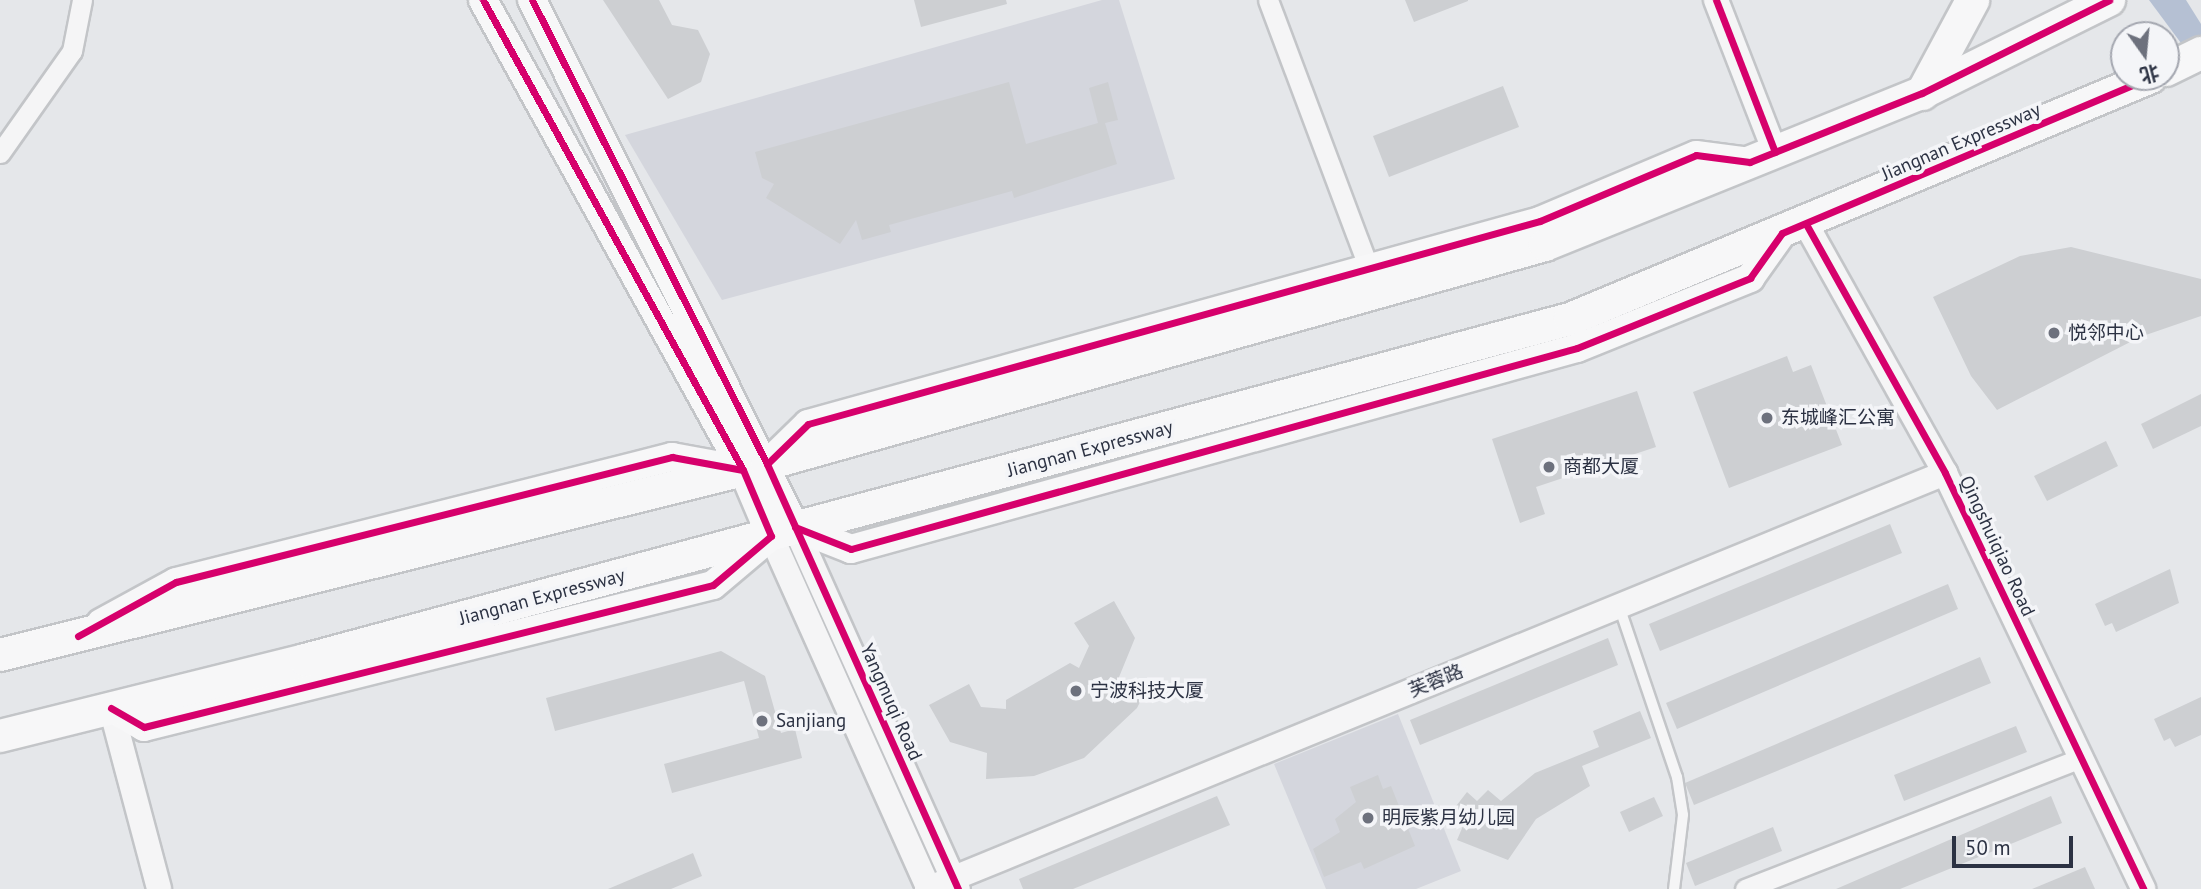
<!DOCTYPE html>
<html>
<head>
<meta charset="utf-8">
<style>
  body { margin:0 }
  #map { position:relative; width:2201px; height:889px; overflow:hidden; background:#e5e7ea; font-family:"PT Sans","Noto Sans SC",sans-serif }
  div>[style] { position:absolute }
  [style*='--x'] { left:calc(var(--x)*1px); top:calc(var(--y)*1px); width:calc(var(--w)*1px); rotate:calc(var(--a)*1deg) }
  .built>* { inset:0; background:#d4d6dd }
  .water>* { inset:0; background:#b5c0d3 }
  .building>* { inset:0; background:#cdcfd2 }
  .roads { filter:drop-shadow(2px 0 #c3c5c8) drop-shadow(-2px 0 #c3c5c8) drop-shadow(0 2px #c3c5c8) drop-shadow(0 -2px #c3c5c8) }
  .service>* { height:10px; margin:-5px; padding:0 5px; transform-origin:5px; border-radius:5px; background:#f5f5f6 }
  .minor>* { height:19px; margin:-9.5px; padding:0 9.5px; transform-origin:9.5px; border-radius:9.5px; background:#f5f5f6 }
  .tertiary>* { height:24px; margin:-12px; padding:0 12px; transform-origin:12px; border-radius:12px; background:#f5f5f6 }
  .secondary>* { height:28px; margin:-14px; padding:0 14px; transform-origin:14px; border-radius:14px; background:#f7f7f8 }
  .primary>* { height:32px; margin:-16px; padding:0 16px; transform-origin:16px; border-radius:16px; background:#f7f7f8 }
  .trunk>* { height:33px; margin:-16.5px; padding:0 16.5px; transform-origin:16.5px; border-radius:16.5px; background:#f7f7f8 }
  .cycleway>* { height:7px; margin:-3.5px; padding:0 3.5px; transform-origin:3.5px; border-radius:3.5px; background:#d6006c }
  .dots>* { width:19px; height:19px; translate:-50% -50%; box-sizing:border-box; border:4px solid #f4f5f8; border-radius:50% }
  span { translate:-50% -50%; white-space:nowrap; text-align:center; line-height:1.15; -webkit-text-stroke:7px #f4f5f8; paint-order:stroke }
  .street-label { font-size:19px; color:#2c3243 }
  .poi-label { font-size:19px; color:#2c3243 }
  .left { translate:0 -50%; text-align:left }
  .north { position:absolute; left:2110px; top:21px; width:70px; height:70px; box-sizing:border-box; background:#f4f5f8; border:2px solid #a4a7b0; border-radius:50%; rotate:165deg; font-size:19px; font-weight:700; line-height:28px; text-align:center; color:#2c3243 }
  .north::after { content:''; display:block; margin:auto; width:24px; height:32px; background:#6d717d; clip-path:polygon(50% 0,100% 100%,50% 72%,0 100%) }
  .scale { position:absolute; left:1952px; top:836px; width:121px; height:32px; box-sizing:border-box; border:4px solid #2c3243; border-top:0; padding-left:9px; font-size:21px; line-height:24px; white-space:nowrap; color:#2c3243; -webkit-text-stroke:5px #f4f5f8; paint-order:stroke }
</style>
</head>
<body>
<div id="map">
  <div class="built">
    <div style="clip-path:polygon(1102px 0,1119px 0,1175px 179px,722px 300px,625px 135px)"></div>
    <div style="clip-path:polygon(1398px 714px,1461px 871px,1416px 889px,1326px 889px,1274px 764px)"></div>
  </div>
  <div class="water">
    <div style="clip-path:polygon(2149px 0,2186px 0,2201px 24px,2201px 70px)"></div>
  </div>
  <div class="building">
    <div style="clip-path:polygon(603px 0,659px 0,672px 25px,698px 30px,710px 54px,701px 82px,668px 99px)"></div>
    <div style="clip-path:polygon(914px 0,1006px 0,1007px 4px,921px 27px)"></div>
    <div style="clip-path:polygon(1405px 0,1468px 0,1468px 1px,1414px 22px)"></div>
    <div style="clip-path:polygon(1009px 82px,1026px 144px,1098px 123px,1089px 88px,1108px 82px,1118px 120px,1105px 123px,1117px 164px,1014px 198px,1012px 191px,889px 225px,891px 232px,862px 240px,856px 220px,840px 244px,766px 198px,774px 184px,762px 178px,755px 152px)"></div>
    <div style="clip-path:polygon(1503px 86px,1519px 127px,1389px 177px,1373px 136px)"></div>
    <div style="clip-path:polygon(2071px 247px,2201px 279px,2201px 316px,2140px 337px,1997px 410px,1971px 376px,1933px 297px,2020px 256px)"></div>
    <div style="clip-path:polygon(1787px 356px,1793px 372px,1811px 365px,1842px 445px,1729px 488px,1693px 392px)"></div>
    <div style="clip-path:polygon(1637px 391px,1656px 447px,1536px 487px,1545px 514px,1520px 523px,1492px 439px)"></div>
    <div style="clip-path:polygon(2201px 394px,2201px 426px,2153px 449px,2141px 424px)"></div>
    <div style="clip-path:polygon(2106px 441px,2118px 466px,2047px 501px,2034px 476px)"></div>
    <div style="clip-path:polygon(1890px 524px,1902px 553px,1660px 651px,1649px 624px)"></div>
    <div style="clip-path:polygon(2170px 569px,2179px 603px,2116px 632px,2112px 623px,2105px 626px,2095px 604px)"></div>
    <div style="clip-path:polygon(1948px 584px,1958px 609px,1677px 729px,1666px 703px)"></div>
    <div style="clip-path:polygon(1114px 601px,1135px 638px,1117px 682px,1142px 698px,1137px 708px,1084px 758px,1034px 776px,986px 779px,987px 753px,950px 742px,929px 705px,969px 684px,981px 707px,1006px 709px,1006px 700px,1070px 663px,1079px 668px,1089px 646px,1074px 623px)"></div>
    <div style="clip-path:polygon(1608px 638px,1618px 665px,1420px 745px,1410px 720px)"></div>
    <div style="clip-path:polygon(721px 651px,765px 676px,781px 733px,795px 729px,802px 758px,672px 793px,664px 764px,759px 738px,744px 681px,555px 731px,546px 698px)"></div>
    <div style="clip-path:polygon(1980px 657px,1991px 683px,1694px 805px,1685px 783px)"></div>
    <div style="clip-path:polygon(2201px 697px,2201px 735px,2175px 747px,2170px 738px,2164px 741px,2154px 719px)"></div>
    <div style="clip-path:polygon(1640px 711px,1651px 738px,1582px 766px,1590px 786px,1536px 819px,1508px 860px,1457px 840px,1466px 819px,1453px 810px,1467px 792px,1477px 801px,1488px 790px,1501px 801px,1535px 773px,1599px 747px,1593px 731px)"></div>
    <div style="clip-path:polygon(2016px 726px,2027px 752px,1904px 801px,1894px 775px)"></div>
    <div style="clip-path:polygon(1378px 775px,1383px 789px,1391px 786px,1415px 846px,1364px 869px,1361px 862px,1324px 877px,1313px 849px,1340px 832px,1335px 819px,1356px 802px,1350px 787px)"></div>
    <div style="clip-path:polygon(1217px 796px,1230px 825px,1073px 889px,1023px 889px,1019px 879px)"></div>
    <div style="clip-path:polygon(2051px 796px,2062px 823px,1900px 889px,1836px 889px)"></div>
    <div style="clip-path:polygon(1654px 797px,1663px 816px,1629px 832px,1620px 812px)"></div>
    <div style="clip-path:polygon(1773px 827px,1782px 851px,1695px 886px,1686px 863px)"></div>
    <div style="clip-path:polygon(693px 853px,702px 876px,671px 889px,608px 889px)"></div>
    <div style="clip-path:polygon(2085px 867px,2095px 889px,2032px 889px)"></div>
  </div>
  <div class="roads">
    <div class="service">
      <div style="--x:1619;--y:606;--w:181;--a:71.3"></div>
      <div style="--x:1677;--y:777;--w:38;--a:81"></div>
      <div style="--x:1683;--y:815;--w:75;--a:96.9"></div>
    </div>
    <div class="minor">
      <div style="--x:1268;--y:0;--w:286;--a:69.4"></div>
      <div style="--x:0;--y:153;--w:125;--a:-54.8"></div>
      <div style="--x:72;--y:51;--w:52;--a:-78.9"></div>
      <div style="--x:1745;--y:889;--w:358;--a:-21.3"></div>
    </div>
    <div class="tertiary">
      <div style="--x:1716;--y:0;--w:163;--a:68.8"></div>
      <div style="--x:1806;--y:224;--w:285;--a:60.8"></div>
      <div style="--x:1945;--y:473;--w:461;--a:64.5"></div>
      <div style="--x:795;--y:527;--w:397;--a:65.8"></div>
      <div style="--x:771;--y:536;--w:387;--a:65.9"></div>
      <div style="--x:111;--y:708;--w:187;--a:75.1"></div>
      <div style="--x:927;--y:889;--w:1100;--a:-22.23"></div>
    </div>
    <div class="secondary">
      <div style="--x:532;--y:0;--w:589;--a:63.48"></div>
      <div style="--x:795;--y:527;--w:60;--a:21.4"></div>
      <div style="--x:851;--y:549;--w:753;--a:-15.48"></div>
      <div style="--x:1577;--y:348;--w:187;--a:-22"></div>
      <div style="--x:1750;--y:278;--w:55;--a:-54.6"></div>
      <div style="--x:767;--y:464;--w:57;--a:-44.3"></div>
      <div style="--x:808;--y:424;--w:760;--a:-15.5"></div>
      <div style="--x:1540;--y:221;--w:169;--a:-22.9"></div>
      <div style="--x:1696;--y:155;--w:54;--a:7.4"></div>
      <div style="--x:101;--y:623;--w:85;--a:-28.7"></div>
      <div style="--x:176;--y:582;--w:512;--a:-14.14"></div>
      <div style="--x:672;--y:457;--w:72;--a:10.4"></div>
      <div style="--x:111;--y:708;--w:38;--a:30"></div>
      <div style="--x:144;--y:727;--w:586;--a:-14.01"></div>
      <div style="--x:713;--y:585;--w:76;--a:-40.2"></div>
      <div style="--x:771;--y:536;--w:72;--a:-113"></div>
      <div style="--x:743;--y:470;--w:537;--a:-118.95"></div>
    </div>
    <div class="primary">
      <div style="--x:2166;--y:70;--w:39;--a:-26"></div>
      <div style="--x:0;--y:655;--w:790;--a:-13.98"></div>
      <div style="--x:767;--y:464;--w:808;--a:-15.72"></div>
      <div style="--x:1545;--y:245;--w:406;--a:-22"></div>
      <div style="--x:1922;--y:93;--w:209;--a:-26.4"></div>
      <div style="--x:0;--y:736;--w:314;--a:-14"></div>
      <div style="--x:305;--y:660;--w:1310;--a:-15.09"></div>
      <div style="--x:1570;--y:319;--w:629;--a:-22.61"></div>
    </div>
    <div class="trunk">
      <div style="--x:1922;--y:93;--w:106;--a:-61.7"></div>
    </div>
  </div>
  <div class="cycleway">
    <div style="--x:532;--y:0;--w:520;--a:63.14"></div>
    <div style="--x:767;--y:464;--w:466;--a:65.8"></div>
    <div style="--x:1716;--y:0;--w:163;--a:68.8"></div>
    <div style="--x:1806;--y:224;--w:285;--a:60.8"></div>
    <div style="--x:1945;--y:473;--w:461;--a:64.5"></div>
    <div style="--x:767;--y:464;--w:57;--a:-44.3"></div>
    <div style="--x:808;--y:424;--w:760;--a:-15.5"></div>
    <div style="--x:1540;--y:221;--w:169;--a:-22.9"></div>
    <div style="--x:1696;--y:155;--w:54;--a:7.4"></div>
    <div style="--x:1750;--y:162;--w:185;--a:-21.9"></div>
    <div style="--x:1922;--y:93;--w:209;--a:-26.4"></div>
    <div style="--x:795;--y:527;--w:60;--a:21.4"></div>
    <div style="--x:851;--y:549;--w:753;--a:-15.48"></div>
    <div style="--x:1577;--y:348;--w:187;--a:-22"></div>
    <div style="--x:1750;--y:278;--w:55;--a:-54.6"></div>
    <div style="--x:1782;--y:233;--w:401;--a:-22.9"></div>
    <div style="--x:78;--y:636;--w:112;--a:-28.9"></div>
    <div style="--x:176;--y:582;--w:512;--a:-14.14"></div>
    <div style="--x:672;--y:457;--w:72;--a:10.4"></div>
    <div style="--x:111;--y:708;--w:38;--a:30"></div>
    <div style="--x:144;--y:727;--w:586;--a:-14.01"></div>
    <div style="--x:713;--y:585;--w:76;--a:-40.2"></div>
    <div style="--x:771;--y:536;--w:72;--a:-113"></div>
    <div style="--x:743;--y:470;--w:537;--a:-118.95"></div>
  </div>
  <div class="dots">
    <div style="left:2054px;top:333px;background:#6d717d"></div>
    <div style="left:1767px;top:418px;background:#6d717d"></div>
    <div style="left:1549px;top:467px;background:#6d717d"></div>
    <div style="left:1076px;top:691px;background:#6d717d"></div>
    <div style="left:762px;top:721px;background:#6d717d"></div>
    <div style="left:1368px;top:818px;background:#6d717d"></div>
  </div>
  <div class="street-label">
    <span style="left:1961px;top:142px;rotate:-23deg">Jiangnan Expressway</span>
    <span style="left:1090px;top:449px;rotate:-15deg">Jiangnan Expressway</span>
    <span style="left:1997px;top:546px;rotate:65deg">Qingshuiqiao Road</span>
    <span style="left:542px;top:597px;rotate:-15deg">Jiangnan Expressway</span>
    <span style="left:1436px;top:681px;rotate:-22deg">芙蓉路</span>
    <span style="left:891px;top:702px;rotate:66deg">Yangmuqi Road</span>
  </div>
  <div class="poi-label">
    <span class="left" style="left:2068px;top:333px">悦邻中心</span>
    <span class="left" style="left:1781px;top:418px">东城峰汇公寓</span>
    <span class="left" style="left:1563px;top:467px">商都大厦</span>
    <span class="left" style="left:1090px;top:691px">宁波科技大厦</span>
    <span class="left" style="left:776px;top:721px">Sanjiang</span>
    <span class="left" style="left:1382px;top:818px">明辰紫月幼儿园</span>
  </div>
  <div class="north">北</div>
  <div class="scale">50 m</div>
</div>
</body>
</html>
